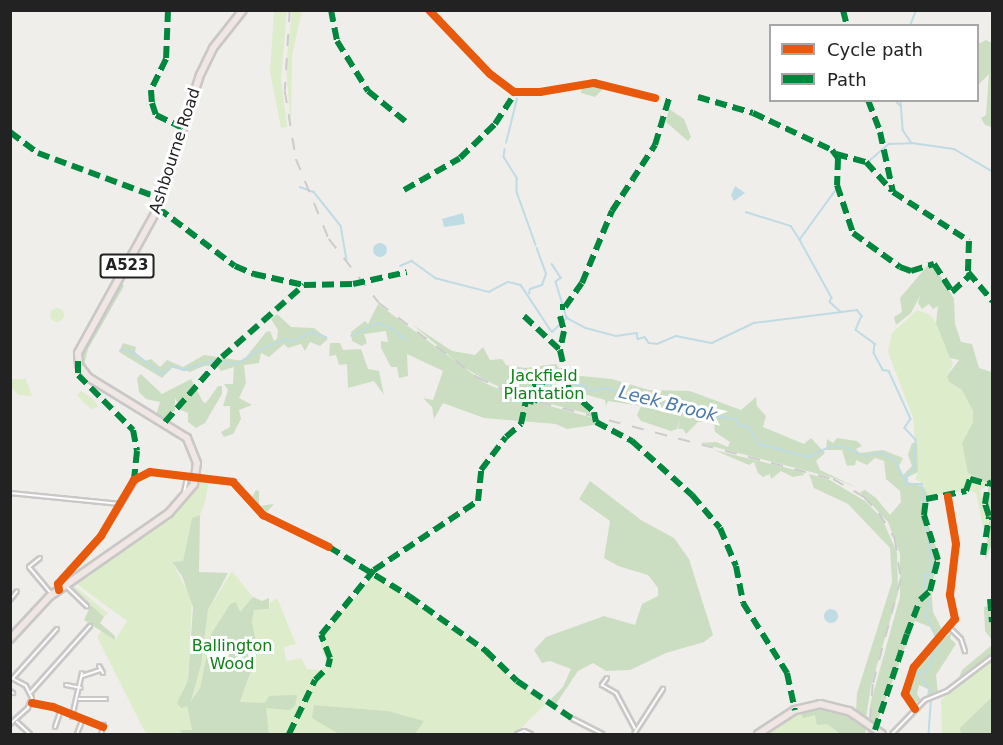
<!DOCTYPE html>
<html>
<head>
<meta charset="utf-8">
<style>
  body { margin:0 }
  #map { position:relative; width:1003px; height:745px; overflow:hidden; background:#f0eeeb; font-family:"DejaVu Sans",sans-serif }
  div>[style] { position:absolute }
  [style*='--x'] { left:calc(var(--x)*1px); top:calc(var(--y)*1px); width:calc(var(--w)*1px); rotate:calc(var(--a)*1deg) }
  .grass>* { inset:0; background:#ddeccb }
  .round { border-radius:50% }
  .forest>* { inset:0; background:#cbdec1 }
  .water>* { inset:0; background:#bfdbe3 }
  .stream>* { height:1.5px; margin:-0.75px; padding:0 0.75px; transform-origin:0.75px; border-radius:0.75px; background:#bfdbe3 }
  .roads { filter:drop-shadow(2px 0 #c9c8c7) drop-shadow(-2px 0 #c9c8c7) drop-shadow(0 2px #c9c8c7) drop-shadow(0 -2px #c9c8c7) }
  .minor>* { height:2px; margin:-1px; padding:0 1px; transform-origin:1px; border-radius:1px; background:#fdfcfc }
  .trunk>* { height:6px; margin:-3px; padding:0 3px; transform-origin:3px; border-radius:3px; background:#f0e6e4 }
  .rail>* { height:1.5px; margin-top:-0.75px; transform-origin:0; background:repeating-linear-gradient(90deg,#ccc 0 12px,transparent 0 24px) }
  .bridges { filter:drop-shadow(2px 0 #c9c8c7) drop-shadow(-2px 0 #c9c8c7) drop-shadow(0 2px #c9c8c7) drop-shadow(0 -2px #c9c8c7) }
  .minor-bridge>* { height:2px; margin:-1px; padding:0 1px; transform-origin:1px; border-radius:1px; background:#fdfcfc }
  .quiet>* { height:6px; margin-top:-3px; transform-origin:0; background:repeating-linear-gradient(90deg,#00873e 0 12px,transparent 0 18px) }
  .cycleway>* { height:8px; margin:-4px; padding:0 4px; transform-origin:4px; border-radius:4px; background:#e8590c }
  span { translate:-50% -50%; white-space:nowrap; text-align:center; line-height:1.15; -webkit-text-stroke:6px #fff; paint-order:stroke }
  .shield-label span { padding:2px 4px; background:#fff; border:2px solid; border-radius:4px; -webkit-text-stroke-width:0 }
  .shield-label { font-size:15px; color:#222; font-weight:700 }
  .street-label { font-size:16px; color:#222 }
  .park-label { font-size:16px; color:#0c8416 }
  .water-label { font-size:18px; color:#4a7aab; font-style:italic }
  .frame { position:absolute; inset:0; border:12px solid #222; pointer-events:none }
  .legend { position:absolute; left:769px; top:24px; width:210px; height:78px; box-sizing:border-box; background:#fff; border:2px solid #a7a7a7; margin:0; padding:8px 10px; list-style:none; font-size:18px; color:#222 }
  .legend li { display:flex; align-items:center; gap:12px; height:30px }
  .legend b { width:30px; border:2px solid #a7a7a7 }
</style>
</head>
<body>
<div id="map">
  <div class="grass">
    <div style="clip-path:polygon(274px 11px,287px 11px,281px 79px,287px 127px,281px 128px,270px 72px)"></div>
    <div style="clip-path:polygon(292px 11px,302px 11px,292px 56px,291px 127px,286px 68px)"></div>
    <div class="round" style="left:50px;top:308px;width:14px;height:14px"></div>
    <div style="clip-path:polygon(917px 310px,930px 315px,943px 332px,953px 364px,947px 376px,949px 382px,962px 390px,973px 411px,973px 422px,962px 443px,989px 484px,980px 490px,990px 515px,986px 541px,976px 493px,969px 490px,928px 496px,923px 484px,915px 479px,918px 472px,913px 418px,888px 352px,892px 333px)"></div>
    <div style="clip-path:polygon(11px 379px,26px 379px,32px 396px,18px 395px,11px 387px)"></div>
    <div style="clip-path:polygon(81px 391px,94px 400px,98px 407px,91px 409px,82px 401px,77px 395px)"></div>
    <div style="clip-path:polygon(198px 480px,209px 481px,205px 502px,200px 515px,192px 518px,183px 561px,172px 562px,192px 600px,188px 680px,183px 689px,192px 730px,181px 731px,182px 734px,146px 734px,97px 637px,102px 631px,115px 640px,127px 621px,74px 582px,173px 513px,190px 495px)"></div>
    <div style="clip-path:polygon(232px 571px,253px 597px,240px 612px,230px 604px,220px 619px,211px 634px,200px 688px,191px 702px,201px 665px,208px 610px)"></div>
    <div style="clip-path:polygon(374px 576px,485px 653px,516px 683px,547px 703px,515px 734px,415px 734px,423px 721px,388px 711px,314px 705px,313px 718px,339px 734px,269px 734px,265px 703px,240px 703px,258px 653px,252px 622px,254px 610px,269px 609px,270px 603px,277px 598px,296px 644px,284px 647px,286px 661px,301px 658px,307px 669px,319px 670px,328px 666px,321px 647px,321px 636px)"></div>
    <div style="clip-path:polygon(72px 584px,108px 613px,104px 617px,69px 585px)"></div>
    <div style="clip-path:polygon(992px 659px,992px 697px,961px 728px,961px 734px,942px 734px,941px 700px)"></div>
    <div style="clip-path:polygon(800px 712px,815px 715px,840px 734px,765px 734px)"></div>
  </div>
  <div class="forest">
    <div style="clip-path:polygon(986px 40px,992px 43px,992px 127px,985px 125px,981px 118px,986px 115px,989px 74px,978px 85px,978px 44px)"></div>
    <div style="clip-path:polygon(588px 87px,596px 86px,604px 88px,595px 97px,581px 93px,582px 88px)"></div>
    <div style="clip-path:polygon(669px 109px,684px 119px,691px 137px,688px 141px,666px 122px)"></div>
    <div style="clip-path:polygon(928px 265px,937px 270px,954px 299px,955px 324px,961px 342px,972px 344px,979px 368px,992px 372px,992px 544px,985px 560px,990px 515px,986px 504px,989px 484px,968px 473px,962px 443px,973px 422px,973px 411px,962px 390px,949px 382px,947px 376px,959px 360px,950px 358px,936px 323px,938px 306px,933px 309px,929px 304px,922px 309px,918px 303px,920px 296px,911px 313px,896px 325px,894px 317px,902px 312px,900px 298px)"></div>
    <div style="clip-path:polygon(121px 281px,124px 286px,88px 349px,83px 369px,80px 356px)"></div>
    <div style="clip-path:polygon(378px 304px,485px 383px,517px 397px,593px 418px,600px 424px,567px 429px,556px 424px,484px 418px,443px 403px,434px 419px,432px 407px,423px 398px,433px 400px,443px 371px,407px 354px,408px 376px,399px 378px,397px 367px,391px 367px,381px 348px,381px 341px,388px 342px,386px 331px,364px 334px,367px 343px,362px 346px,352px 341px,351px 332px,365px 321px,368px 324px)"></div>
    <div style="clip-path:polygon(277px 314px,291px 327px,314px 328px,328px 339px,320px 346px,310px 342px,305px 351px,301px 344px,288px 348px,284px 344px,269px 357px,261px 353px,259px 363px,244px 365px,246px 383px,239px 398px,252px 405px,239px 410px,241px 419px,233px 434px,224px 437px,221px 432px,230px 427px,230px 406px,223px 406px,228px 390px,224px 384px,233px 384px,234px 367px,221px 371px,217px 365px,204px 366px,190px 372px,173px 367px,162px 378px,119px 352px,123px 343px,136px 347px,135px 352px,145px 361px,151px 359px,160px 367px,167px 360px,183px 367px,204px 355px,243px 361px,266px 332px,270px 331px,274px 341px,277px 339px,278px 330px,271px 319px)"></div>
    <div style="clip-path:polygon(413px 325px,452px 351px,475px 355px,483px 347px,490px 360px,502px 359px,506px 365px,525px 368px,556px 364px,560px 369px,561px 384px,593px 415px,520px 396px,489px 382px,460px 365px)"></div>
    <div style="clip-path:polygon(330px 343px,340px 343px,343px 350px,361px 349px,368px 369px,379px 371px,384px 395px,374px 381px,348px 388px,347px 364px,339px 365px,336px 355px,329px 356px)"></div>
    <div style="clip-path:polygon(141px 374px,162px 394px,191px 379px,203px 402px,206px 403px,218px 386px,222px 386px,222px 394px,205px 423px,196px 428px,188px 422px,188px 413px,181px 410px,175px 398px,175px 411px,167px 415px,168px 421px,156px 416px,160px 402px,146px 399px,139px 392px,137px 378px)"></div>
    <div style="clip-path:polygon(571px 375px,612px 379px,649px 390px,690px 391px,741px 410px,756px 397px,757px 406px,766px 416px,763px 427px,804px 444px,811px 438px,825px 453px,816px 461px,820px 470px,860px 489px,834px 478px,700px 443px,716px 442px,728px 447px,730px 442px,715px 432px,714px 422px,698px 422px,686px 434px,683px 429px,678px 429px,680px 420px,677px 429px,671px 431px,641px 421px,637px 415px,641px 406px,608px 401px,606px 406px,605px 400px,588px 395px,579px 398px,567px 382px)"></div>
    <div style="clip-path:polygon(837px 438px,857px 441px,862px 446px,856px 449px,859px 453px,883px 450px,903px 458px,899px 466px,902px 476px,912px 466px,908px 455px,912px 443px,917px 443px,918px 472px,908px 477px,908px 482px,924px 487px,928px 496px,938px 496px,928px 501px,926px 516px,940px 560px,931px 585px,933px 612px,944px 633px,936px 639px,930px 627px,915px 621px,876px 725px,870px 720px,870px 705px,900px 597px,900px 554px,888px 522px,860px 492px,865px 490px,876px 498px,890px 515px,901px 502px,900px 491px,886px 479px,884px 461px,875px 458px,867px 465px,856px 460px,855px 465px,847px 466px,842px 450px,826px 450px,827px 439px,833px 443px)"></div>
    <div style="clip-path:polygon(714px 450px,803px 472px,804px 475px,793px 477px,781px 471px,771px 479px,770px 474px,763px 477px,758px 473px,754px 462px,749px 465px)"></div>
    <div style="clip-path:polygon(809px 474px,828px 479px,865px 501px,882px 518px,897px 553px,898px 593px,871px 686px,866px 718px,856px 711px,857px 693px,892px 582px,890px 548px,848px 504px,814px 488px)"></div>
    <div style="clip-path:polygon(590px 481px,641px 520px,674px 538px,689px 559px,713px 635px,704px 642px,666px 653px,630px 670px,606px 671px,593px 663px,578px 671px,556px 704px,549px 701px,563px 687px,571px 669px,550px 661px,542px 663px,534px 650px,546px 637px,604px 616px,635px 625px,642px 604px,658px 596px,658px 588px,648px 575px,618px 566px,604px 558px,610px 521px,579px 499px)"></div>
    <div style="clip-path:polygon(256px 490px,259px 491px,259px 506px,274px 504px,266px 513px,250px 501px)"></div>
    <div style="clip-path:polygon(200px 515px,199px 572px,228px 573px,208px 610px,201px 665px,191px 701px,200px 688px,211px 634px,230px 604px,236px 602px,240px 612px,253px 597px,262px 601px,269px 598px,269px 609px,254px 610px,252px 622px,258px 652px,240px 702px,265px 703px,269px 696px,297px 695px,295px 706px,290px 710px,266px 708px,269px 734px,182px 734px,180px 730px,192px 730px,187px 706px,181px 708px,177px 703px,188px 680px,193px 607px,182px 576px,172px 562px,183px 561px,192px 518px)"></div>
    <div style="clip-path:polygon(91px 605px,104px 617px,100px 623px,115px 636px,115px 640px,84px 620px)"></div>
    <div style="clip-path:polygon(992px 606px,992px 640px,985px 631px,984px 607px)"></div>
    <div style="clip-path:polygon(952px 632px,950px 638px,956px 644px,936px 675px,938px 694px,927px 697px,928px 689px,919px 685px,917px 694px,921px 700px,914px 703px,908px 690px,918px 663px,929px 657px,930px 650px)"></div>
    <div style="clip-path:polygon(992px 645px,992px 655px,958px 680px,962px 670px)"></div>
    <div style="clip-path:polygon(992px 697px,992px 734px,961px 734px,960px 728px)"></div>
    <div style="clip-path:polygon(314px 705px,388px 711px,424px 721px,415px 734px,339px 734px,312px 718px)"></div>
    <div style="clip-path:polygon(820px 708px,854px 718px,865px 727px,866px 734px,840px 734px,827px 724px,817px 725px,815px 715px,803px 718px,800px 712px)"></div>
  </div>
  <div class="water">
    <div style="clip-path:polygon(735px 186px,745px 193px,734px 201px,731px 195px)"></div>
    <div style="clip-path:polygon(463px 213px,465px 224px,444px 227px,442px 219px)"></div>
    <div class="round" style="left:373px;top:243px;width:14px;height:14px"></div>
    <div class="round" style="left:824px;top:609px;width:14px;height:14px"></div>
  </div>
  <div class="stream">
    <div style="--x:910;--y:26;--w:17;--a:-69"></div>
    <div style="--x:895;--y:100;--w:8;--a:45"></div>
    <div style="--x:901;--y:100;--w:30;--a:86"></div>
    <div style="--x:903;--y:130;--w:14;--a:56"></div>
    <div style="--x:506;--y:143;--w:45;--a:-76"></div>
    <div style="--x:505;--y:149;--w:8;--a:97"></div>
    <div style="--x:504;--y:157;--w:25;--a:58"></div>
    <div style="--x:517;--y:178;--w:14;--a:90"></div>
    <div style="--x:517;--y:192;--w:56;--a:70.3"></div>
    <div style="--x:868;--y:162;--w:28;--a:-41"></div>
    <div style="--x:889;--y:144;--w:23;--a:-2"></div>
    <div style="--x:912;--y:143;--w:42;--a:8.1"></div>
    <div style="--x:954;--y:149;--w:44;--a:30.1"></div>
    <div style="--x:300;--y:187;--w:15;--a:20"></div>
    <div style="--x:314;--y:192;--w:43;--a:51.5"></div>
    <div style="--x:341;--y:226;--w:34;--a:80"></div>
    <div style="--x:837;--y:189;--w:63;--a:126"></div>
    <div style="--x:800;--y:240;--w:66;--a:61.1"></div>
    <div style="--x:832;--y:298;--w:4;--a:117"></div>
    <div style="--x:830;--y:302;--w:15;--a:42"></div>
    <div style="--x:746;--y:212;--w:47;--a:17.3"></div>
    <div style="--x:791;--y:226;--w:17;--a:57"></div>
    <div style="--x:552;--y:264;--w:17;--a:57"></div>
    <div style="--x:561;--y:278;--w:6;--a:141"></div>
    <div style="--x:556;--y:282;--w:37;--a:73"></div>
    <div style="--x:400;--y:266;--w:13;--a:-23"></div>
    <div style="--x:412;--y:261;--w:29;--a:36"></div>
    <div style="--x:435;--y:278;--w:56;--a:14.5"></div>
    <div style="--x:489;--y:292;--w:21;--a:-28"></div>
    <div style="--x:508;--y:282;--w:13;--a:13"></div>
    <div style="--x:521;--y:285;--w:56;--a:56.6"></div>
    <div style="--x:552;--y:332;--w:21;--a:-43"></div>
    <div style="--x:567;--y:318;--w:21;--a:28"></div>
    <div style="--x:586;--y:328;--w:31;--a:15"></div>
    <div style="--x:616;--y:336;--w:21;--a:-8"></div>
    <div style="--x:637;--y:333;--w:6;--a:81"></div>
    <div style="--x:638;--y:339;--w:7;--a:-16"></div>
    <div style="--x:645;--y:337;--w:7;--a:56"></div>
    <div style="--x:649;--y:343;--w:8;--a:7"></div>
    <div style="--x:657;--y:344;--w:21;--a:-23"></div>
    <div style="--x:676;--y:336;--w:37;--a:11"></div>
    <div style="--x:712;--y:343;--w:47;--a:-25.5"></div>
    <div style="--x:754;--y:323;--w:104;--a:-7.2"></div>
    <div style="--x:857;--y:310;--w:8;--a:50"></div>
    <div style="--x:862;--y:316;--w:15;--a:113"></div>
    <div style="--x:856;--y:330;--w:24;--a:36"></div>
    <div style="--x:875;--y:344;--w:9;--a:96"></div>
    <div style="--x:874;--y:353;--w:19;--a:62"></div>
    <div style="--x:883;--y:370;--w:6;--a:9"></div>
    <div style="--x:889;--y:371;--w:53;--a:65.4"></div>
    <div style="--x:911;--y:419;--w:11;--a:124"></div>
    <div style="--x:905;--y:428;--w:16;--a:47"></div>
    <div style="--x:916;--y:440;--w:30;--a:94"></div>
    <div style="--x:914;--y:470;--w:9;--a:139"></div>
    <div style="--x:907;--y:476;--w:8;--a:90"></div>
    <div style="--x:529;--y:294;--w:5;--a:-79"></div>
    <div style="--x:530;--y:289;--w:13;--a:-18"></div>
    <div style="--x:542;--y:285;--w:12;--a:-70"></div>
    <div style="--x:546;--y:274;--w:27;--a:-110"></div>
    <div style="--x:351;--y:336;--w:30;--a:-26"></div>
    <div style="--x:378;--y:323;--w:16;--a:22"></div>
    <div style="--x:393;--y:329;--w:17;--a:40"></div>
    <div style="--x:120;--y:350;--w:13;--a:9"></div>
    <div style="--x:133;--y:352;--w:36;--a:37"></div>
    <div style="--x:162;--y:374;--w:12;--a:-42"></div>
    <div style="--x:171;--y:366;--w:14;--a:17"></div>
    <div style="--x:184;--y:370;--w:29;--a:-18"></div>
    <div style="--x:212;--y:361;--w:25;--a:7"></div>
    <div style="--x:237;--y:364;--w:31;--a:-32"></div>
    <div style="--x:263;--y:348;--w:25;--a:-21"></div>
    <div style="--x:286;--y:339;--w:7;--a:27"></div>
    <div style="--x:292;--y:342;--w:21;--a:-28"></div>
    <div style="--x:311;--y:332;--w:16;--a:18"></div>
    <div style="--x:568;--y:382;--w:18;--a:13"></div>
    <div style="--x:586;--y:386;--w:5;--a:68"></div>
    <div style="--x:588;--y:391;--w:18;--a:-9"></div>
    <div style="--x:606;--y:388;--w:47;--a:18.4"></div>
    <div style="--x:651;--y:403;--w:24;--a:-2"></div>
    <div style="--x:675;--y:402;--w:28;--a:26"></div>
    <div style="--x:700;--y:414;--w:36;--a:8"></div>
    <div style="--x:736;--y:419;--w:8;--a:60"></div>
    <div style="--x:740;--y:426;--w:8;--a:0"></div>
    <div style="--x:748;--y:426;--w:21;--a:59"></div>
    <div style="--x:759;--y:444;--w:51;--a:14.9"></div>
    <div style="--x:808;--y:457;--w:23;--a:-25"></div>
    <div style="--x:829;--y:447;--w:15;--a:0"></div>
    <div style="--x:844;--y:447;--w:23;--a:23"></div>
    <div style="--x:865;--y:456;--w:16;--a:-11"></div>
    <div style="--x:881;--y:453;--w:16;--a:27"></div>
    <div style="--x:895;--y:460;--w:27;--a:63"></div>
    <div style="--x:907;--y:484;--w:15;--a:0"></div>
    <div style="--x:922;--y:484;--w:87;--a:82.7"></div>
    <div style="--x:933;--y:570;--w:8;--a:120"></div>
    <div style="--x:929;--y:577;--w:6;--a:-149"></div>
    <div style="--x:924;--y:574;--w:32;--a:81"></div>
    <div style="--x:929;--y:606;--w:9;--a:108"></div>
    <div style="--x:926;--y:615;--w:32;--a:64"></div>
    <div style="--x:940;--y:644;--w:31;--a:115"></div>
    <div style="--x:927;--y:672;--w:9;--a:174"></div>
    <div style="--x:918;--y:673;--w:24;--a:54"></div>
    <div style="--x:932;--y:692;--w:42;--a:94.1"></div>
    <div style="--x:535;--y:386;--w:29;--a:-8"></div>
  </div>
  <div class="roads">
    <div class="minor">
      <div style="--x:429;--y:10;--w:88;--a:46.4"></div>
      <div style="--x:490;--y:74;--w:30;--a:37"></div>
      <div style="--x:514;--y:92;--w:26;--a:0"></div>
      <div style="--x:540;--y:92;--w:55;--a:-9.5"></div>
      <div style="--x:594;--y:83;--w:63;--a:13.8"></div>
      <div style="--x:199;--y:479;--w:34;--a:5"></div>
      <div style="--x:233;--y:482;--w:45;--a:47.7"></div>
      <div style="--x:263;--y:515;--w:73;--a:25.9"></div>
      <div style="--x:10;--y:493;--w:111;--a:5.7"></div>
      <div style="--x:184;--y:493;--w:15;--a:-79"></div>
      <div style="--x:40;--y:558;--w:14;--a:141"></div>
      <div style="--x:29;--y:567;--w:34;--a:50"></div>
      <div style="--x:67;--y:587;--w:28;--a:44"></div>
      <div style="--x:59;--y:590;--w:6;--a:-99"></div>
      <div style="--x:58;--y:584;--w:64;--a:-48.1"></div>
      <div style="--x:101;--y:536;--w:68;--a:-58.2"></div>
      <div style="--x:137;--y:478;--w:17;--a:-21"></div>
      <div style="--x:153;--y:472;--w:39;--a:9"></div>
      <div style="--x:10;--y:600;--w:11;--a:-52"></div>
      <div style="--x:951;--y:629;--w:14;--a:45"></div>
      <div style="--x:961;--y:639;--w:13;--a:72"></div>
      <div style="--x:99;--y:666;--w:8;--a:60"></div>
      <div style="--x:82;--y:676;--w:20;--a:-18"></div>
      <div style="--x:10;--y:677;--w:18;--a:29"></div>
      <div style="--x:26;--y:686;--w:13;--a:63"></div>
      <div style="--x:32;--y:698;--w:11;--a:112"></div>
      <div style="--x:28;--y:708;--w:24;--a:138"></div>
      <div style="--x:13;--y:678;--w:66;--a:-48.1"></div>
      <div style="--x:607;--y:678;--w:9;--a:126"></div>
      <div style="--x:602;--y:685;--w:16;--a:30"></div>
      <div style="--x:616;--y:693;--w:40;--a:62"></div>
      <div style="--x:66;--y:685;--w:15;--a:11"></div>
      <div style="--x:10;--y:691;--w:4;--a:34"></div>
      <div style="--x:31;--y:692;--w:89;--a:-48.2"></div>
      <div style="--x:79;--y:699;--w:27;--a:0"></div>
      <div style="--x:32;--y:703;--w:21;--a:11"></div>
      <div style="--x:53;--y:707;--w:54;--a:21.8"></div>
      <div style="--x:915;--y:709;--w:18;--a:-124"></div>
      <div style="--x:905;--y:694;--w:28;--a:-72"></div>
      <div style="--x:914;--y:667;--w:63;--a:-49.5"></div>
      <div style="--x:955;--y:619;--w:25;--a:-102"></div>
      <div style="--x:950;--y:595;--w:51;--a:-83.3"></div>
      <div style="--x:956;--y:544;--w:48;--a:-99.7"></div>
      <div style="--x:72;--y:717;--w:45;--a:-77.2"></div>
      <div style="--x:573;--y:719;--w:33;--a:27"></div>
      <div style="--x:17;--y:722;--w:18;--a:43"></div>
      <div style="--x:55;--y:727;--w:18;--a:-71"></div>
      <div style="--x:77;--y:734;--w:14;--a:-69"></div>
      <div style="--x:101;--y:734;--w:10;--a:-73"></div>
      <div style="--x:517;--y:734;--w:8;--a:-23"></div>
      <div style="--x:524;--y:731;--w:8;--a:23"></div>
      <div style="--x:634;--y:734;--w:54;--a:-57.2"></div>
      <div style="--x:892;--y:734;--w:47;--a:-45.9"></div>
      <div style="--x:925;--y:700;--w:24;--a:-22"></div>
      <div style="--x:947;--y:691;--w:56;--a:-37.1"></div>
    </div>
    <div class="trunk">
      <div style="--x:10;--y:639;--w:59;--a:-47.1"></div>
      <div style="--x:50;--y:596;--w:145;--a:-34.9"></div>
      <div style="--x:169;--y:513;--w:38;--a:-49"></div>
      <div style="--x:194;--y:484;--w:21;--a:-82"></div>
      <div style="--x:197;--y:463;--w:27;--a:-112"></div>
      <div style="--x:187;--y:438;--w:116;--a:-148.4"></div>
      <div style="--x:88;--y:377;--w:15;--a:-127"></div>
      <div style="--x:79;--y:365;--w:12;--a:-95"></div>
      <div style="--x:78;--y:353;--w:166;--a:-61.1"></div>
      <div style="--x:158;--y:208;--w:139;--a:-72.5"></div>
      <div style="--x:200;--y:75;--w:30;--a:-64"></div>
      <div style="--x:213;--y:48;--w:48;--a:-51.7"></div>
      <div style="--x:758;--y:734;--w:44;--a:-33"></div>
      <div style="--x:795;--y:710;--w:26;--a:-13"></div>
      <div style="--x:820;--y:704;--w:30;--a:14"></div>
      <div style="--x:849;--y:711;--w:40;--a:34.9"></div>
    </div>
  </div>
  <div class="rail">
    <div style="--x:290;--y:10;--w:81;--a:93.5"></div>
    <div style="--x:285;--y:91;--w:69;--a:80.8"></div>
    <div style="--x:296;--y:159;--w:87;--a:67.6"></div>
    <div style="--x:329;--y:239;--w:81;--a:52"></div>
    <div style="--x:379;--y:303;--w:123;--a:37.1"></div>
    <div style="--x:477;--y:377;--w:43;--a:26"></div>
    <div style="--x:516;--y:396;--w:328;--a:14.7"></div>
    <div style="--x:833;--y:479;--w:36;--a:30"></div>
    <div style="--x:864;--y:497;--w:22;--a:47"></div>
    <div style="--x:879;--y:513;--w:31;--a:58"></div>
    <div style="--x:895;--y:539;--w:40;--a:81.5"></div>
    <div style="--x:901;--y:579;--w:109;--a:104.9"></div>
    <div style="--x:873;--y:684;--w:50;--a:94.6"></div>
  </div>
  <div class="bridges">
    <div class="minor-bridge">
      <div style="--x:192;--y:478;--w:7;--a:8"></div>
    </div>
  </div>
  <div class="quiet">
    <div style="--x:168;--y:10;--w:49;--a:92.3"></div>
    <div style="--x:166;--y:59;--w:34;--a:116"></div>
    <div style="--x:151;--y:90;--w:13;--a:86"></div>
    <div style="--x:152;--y:103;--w:13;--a:72"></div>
    <div style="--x:156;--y:115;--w:30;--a:26"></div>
    <div style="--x:331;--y:10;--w:32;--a:79"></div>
    <div style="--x:337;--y:41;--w:59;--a:58.2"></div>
    <div style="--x:368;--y:91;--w:48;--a:39"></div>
    <div style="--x:843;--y:10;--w:16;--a:76"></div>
    <div style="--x:698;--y:97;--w:57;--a:16.2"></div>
    <div style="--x:753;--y:113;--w:87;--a:25.1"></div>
    <div style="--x:832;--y:150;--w:10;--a:53"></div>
    <div style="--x:838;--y:158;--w:27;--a:92"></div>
    <div style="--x:837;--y:185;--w:51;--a:71.6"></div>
    <div style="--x:853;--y:233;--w:58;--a:35.9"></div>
    <div style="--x:900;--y:267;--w:12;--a:20"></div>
    <div style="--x:911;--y:271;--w:24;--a:-17"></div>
    <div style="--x:934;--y:264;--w:33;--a:57"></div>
    <div style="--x:952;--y:292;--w:25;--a:-43"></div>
    <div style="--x:868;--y:100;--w:34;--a:69"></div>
    <div style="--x:880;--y:132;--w:61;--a:77.8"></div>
    <div style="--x:893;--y:192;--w:90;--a:32.8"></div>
    <div style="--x:969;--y:241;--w:31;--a:92"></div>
    <div style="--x:968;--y:272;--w:38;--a:50"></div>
    <div style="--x:10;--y:132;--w:35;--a:37"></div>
    <div style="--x:38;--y:153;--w:121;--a:20.4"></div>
    <div style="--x:836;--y:154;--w:31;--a:15"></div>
    <div style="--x:866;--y:162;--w:38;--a:48"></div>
    <div style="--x:404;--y:190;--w:64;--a:-29.7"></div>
    <div style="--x:460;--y:158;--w:49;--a:-44.2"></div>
    <div style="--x:495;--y:124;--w:30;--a:-57"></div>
    <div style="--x:158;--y:208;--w:96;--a:37"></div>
    <div style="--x:235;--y:266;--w:21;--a:23"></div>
    <div style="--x:254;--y:274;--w:51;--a:12.4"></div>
    <div style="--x:304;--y:285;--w:49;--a:-1.2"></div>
    <div style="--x:353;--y:284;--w:55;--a:-12.5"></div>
    <div style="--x:560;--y:307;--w:5;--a:0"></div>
    <div style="--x:565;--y:307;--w:29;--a:-55"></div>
    <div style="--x:582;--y:283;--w:78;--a:-67.4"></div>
    <div style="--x:612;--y:211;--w:79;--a:-56.9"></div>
    <div style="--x:655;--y:145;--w:52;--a:-73.3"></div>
    <div style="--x:524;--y:316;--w:50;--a:43.4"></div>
    <div style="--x:560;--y:316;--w:16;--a:75"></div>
    <div style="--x:564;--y:331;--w:19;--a:102"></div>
    <div style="--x:560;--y:350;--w:41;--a:77.3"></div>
    <div style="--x:569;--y:390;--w:33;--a:41"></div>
    <div style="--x:594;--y:412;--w:10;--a:79"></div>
    <div style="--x:596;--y:422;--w:41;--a:27.8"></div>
    <div style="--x:632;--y:441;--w:81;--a:42"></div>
    <div style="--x:692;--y:495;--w:43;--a:49.7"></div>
    <div style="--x:720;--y:528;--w:41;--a:67.2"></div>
    <div style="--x:736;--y:566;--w:38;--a:79"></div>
    <div style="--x:743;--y:603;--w:83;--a:57.8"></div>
    <div style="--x:787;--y:673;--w:38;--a:78"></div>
    <div style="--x:78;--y:361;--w:14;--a:90"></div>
    <div style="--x:78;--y:375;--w:78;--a:45"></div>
    <div style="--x:133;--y:430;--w:21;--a:79"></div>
    <div style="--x:137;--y:451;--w:29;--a:96"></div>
    <div style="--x:165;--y:422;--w:86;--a:-48.8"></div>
    <div style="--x:222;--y:357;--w:109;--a:-41.3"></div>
    <div style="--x:329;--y:547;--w:94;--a:31.5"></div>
    <div style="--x:409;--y:596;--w:95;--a:35.5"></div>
    <div style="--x:486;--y:651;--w:43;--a:44.1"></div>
    <div style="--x:517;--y:681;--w:68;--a:34.2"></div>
    <div style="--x:983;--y:555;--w:39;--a:-81"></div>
    <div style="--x:989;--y:516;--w:13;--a:-108"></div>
    <div style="--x:985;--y:504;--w:20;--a:-81"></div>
    <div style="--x:988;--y:484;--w:4;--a:-27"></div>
    <div style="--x:990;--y:599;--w:23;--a:85"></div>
    <div style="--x:875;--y:730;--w:101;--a:-71.6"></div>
    <div style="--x:907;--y:634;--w:36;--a:-69"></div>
    <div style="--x:920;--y:600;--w:13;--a:-42"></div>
    <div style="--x:930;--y:591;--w:32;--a:-76"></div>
    <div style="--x:938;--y:560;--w:47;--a:-107.3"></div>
    <div style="--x:924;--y:515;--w:16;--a:-83"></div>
    <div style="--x:926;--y:499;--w:41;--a:-11.3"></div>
    <div style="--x:966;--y:491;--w:13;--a:-72"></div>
    <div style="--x:970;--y:479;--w:19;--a:16"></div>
    <div style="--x:289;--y:734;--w:60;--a:-64.3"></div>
    <div style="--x:315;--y:680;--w:18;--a:-45"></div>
    <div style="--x:328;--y:667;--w:9;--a:-77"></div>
    <div style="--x:330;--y:658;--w:25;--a:-111"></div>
    <div style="--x:321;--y:635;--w:84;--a:-50.8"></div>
    <div style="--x:374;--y:570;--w:125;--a:-33.6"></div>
    <div style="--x:478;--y:501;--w:31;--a:-84"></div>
    <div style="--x:481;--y:470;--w:41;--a:-52.9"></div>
    <div style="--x:506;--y:437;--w:20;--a:-41"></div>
    <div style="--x:521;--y:424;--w:25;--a:-78"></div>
    <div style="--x:526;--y:400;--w:8;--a:14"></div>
    <div style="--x:534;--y:402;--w:9;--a:-58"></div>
    <div style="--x:539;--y:394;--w:9;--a:-131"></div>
    <div style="--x:533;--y:387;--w:33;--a:-25"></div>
  </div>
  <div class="cycleway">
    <div style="--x:429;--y:10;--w:88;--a:46.4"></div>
    <div style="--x:490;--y:74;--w:30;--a:37"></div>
    <div style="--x:514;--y:92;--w:26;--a:0"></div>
    <div style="--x:540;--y:92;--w:55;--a:-9.5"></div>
    <div style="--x:594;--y:83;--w:63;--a:13.8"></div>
    <div style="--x:59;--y:590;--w:6;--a:-99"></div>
    <div style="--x:58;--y:584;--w:64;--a:-48.1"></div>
    <div style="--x:101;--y:536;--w:65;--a:-59.5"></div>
    <div style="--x:134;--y:480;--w:18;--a:-27"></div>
    <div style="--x:150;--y:472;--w:84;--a:6.9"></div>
    <div style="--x:233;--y:482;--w:45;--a:47.7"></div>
    <div style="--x:263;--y:515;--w:73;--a:25.9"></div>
    <div style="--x:32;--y:703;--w:21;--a:11"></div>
    <div style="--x:53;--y:707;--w:54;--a:21.8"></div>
    <div style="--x:915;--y:709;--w:18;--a:-124"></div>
    <div style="--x:905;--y:694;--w:28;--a:-72"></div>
    <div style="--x:914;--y:667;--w:63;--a:-49.5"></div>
    <div style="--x:955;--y:619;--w:25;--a:-102"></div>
    <div style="--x:950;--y:595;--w:51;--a:-83.3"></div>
    <div style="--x:956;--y:544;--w:48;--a:-99.7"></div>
  </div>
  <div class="shield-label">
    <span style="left:127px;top:266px">A523</span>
  </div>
  <div class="street-label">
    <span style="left:175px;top:151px;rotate:-72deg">Ashbourne Road</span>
  </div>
  <div class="park-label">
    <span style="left:544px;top:385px">Jackfield<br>Plantation</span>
    <span style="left:232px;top:655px">Ballington<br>Wood</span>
  </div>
  <div class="water-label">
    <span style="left:668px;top:404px;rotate:14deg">Leek Brook</span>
  </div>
  <div class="frame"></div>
  <ul class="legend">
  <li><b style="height:8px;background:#e8590c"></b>Cycle path</li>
  <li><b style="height:8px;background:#00873e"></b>Path</li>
  </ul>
</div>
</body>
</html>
